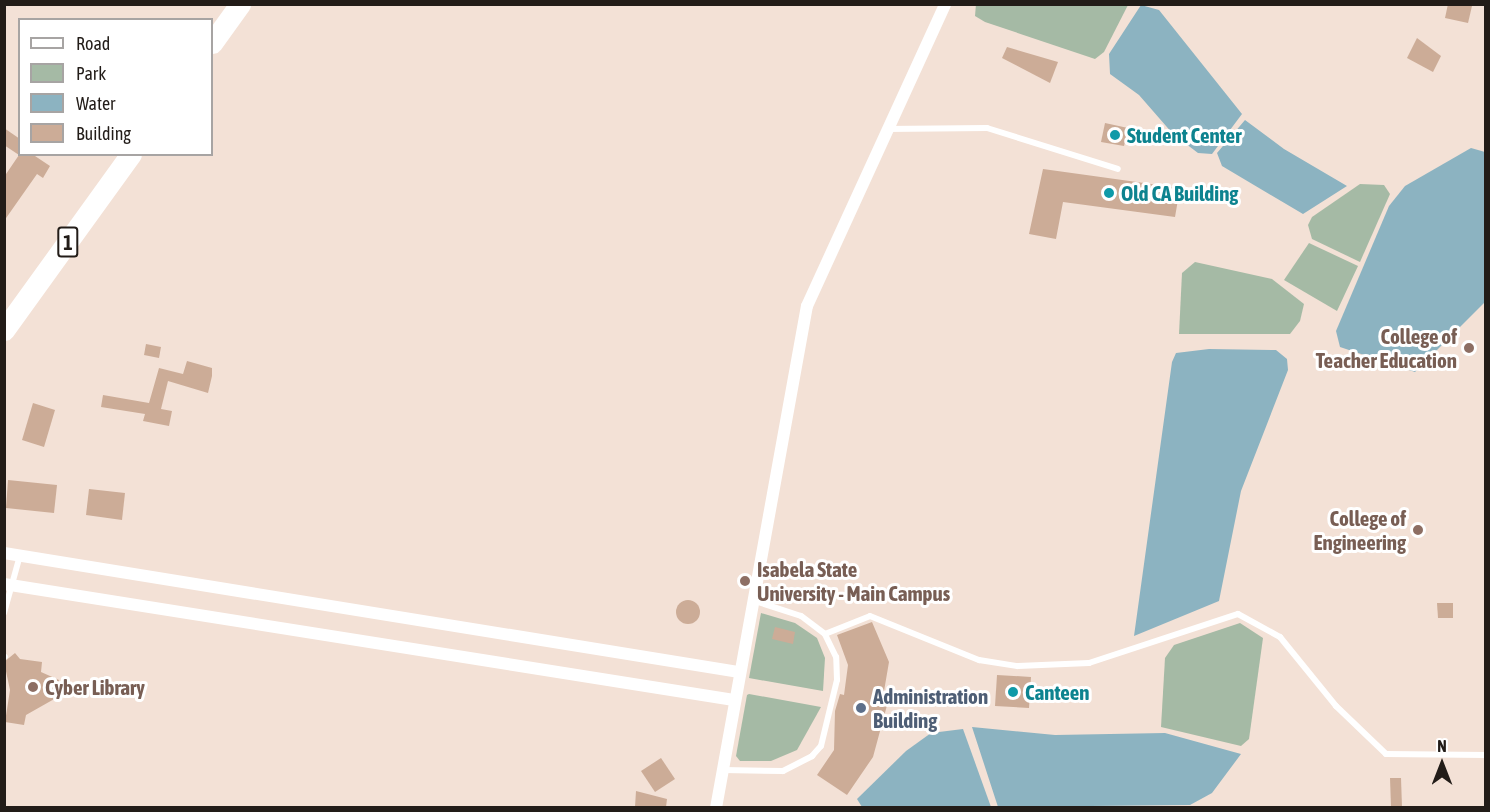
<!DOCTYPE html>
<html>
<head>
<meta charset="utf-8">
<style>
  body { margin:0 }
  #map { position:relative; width:1490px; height:812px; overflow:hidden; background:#f3e1d6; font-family:"Asap Condensed",sans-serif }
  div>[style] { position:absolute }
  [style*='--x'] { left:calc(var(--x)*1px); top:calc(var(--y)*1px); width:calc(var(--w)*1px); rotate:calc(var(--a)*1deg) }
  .green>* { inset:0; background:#a5baa5 }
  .water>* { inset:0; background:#8cb3c1 }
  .building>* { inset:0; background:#ccac97 }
  .round { border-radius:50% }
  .lane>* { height:6px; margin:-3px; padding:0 3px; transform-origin:3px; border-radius:3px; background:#fff }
  .street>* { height:12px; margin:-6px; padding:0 6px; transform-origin:6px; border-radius:6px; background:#fff }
  .highway>* { height:21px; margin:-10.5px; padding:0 10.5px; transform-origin:10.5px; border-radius:10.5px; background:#fff }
  .dots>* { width:16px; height:16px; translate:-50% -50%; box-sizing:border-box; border:3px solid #fff; border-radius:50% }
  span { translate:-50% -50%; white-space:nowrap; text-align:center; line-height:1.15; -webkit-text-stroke:6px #fff; paint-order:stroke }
  .shield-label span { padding:2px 4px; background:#fff; border:2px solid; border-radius:4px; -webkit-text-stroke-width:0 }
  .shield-label { font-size:20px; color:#221c18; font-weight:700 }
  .culture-label { font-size:21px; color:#0d838f; font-weight:700 }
  .left { translate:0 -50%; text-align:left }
  .education-label { font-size:21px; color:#785e54; font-weight:700 }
  .right { translate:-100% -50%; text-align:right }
  .service-label { font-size:21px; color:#4e5e75; font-weight:700 }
  .frame { position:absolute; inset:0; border:6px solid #221c18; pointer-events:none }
  .legend { position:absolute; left:18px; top:18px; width:195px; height:138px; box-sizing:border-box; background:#fff; border:2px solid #a7a4a3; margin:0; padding:8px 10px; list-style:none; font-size:18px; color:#221c18 }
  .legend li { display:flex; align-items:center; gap:12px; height:30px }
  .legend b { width:30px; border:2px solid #a7a4a3 }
  .north { position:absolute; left:1412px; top:734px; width:60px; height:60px; -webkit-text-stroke:4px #fff; paint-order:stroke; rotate:0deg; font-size:16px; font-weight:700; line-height:24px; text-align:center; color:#221c18 }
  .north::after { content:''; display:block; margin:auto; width:21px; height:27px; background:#221c18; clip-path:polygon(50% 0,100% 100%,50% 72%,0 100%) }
</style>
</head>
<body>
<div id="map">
  <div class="green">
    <div style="clip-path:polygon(976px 4px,1128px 4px,1128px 5px,1104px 52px,1095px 59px,985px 22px,975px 16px)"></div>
    <div style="clip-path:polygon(1360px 184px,1384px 185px,1390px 194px,1360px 262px,1312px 239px,1308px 225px,1312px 217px)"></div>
    <div style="clip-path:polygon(1309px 243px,1358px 266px,1337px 311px,1284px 280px)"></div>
    <div style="clip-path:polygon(1195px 262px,1272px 279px,1304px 304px,1300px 321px,1290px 334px,1179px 334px,1182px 273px)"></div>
    <div style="clip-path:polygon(761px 613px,795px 623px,817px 638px,825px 658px,823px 691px,749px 678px)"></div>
    <div style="clip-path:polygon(1240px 623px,1263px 638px,1249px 739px,1241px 746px,1161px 727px,1165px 658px,1174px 645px)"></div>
    <div style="clip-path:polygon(747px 695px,749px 694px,821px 707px,797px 750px,771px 761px,740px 761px,736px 756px)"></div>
  </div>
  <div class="water">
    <div style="clip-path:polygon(1141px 5px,1159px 10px,1242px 114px,1212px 154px,1198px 153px,1173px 134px,1139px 95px,1110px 74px,1109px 54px)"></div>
    <div style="clip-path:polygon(1245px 120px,1284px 149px,1347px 186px,1303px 214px,1222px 166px,1217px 153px)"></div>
    <div style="clip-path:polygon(1471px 148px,1485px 152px,1485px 302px,1415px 372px,1340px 347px,1336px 331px,1389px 206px,1405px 186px)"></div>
    <div style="clip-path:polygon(1209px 349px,1276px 350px,1287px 359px,1288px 370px,1241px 491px,1219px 601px,1134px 636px,1172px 362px,1176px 353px)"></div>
    <div style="clip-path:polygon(972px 727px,1055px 735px,1165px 733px,1241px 754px,1212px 793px,1190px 805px,998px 807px)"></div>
    <div style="clip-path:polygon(963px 729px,991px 807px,862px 807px,857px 799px,906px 751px,931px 733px)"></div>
  </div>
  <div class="building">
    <div style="clip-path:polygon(1448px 4px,1472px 6px,1468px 23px,1445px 18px)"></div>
    <div style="clip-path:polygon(1417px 38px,1441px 56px,1433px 72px,1407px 58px)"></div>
    <div style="clip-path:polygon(1007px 47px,1058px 62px,1050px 83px,1002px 58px)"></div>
    <div style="clip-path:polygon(1105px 123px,1128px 128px,1124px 146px,1101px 142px)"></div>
    <div style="clip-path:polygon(4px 128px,20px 139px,20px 154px,32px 154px,50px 166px,43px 178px,37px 174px,4px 221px,4px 177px,19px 155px,4px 145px)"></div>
    <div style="clip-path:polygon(1043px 169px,1180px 188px,1175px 217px,1063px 202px,1056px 239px,1029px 234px)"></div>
    <div style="clip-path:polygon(146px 344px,161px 347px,159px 358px,144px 355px)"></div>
    <div style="clip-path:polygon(187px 361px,212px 368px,212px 376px,208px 393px,168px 381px,161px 409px,172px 411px,169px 426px,143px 421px,145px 414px,101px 407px,103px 395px,149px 403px,159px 368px,183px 374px)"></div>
    <div style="clip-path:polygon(33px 403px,55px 410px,44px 447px,22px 440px)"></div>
    <div style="clip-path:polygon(8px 480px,57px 485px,54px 513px,6px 508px)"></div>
    <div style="clip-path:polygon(89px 489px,125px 493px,122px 520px,86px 515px)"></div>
    <div class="round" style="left:676px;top:600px;width:24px;height:24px"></div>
    <div style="clip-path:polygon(1437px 603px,1453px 603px,1453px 618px,1438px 618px)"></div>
    <div style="clip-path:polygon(872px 622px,889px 662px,883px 697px,889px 698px,873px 757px,847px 795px,817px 775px,834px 750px,835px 711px,840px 694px,844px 695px,848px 665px,837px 635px)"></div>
    <div style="clip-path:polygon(775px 627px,795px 632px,793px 644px,772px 639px)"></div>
    <div style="clip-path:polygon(15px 653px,20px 659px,42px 662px,41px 672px,59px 680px,56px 698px,26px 715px,24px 725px,5px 722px,10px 690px,4px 662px)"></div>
    <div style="clip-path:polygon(997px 675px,1031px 677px,1029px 708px,995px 706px)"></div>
    <div style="clip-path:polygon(661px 758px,675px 779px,655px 792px,641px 771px)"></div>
    <div style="clip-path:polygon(1390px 778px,1401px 778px,1402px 807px,1391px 807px)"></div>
    <div style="clip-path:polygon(636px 791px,667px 799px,666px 807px,635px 807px)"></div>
  </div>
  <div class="lane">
    <div style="--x:886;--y:129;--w:101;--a:-0.6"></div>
    <div style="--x:987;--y:128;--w:137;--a:17.4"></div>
    <div style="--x:4;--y:613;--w:56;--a:-74.5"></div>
    <div style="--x:825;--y:634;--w:48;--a:-21.8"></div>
    <div style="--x:870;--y:616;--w:118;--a:22"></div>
    <div style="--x:979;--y:660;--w:39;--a:9"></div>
    <div style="--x:1018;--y:666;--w:71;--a:-2.4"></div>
    <div style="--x:1089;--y:663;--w:157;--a:-18.2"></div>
    <div style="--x:1238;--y:614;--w:48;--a:28.7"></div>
    <div style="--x:1280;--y:637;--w:89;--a:50.9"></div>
    <div style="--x:1336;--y:706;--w:69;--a:43.8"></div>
    <div style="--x:1386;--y:754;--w:100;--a:0.6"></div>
    <div style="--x:4;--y:656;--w:1;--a:45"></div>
    <div style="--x:723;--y:770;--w:60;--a:1"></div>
    <div style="--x:783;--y:771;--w:33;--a:-27"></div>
    <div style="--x:812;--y:756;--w:13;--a:-48"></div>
    <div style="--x:821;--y:746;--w:68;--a:-76.4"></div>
    <div style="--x:837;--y:680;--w:23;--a:-92"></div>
    <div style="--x:836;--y:657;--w:25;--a:-116"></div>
    <div style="--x:825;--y:634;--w:30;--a:-143"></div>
    <div style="--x:801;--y:616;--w:52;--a:-161.9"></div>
  </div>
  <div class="street">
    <div style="--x:4;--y:553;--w:745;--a:9.2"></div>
    <div style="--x:4;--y:584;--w:739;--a:9.03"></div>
    <div style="--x:716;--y:808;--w:510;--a:-79.73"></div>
    <div style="--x:807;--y:306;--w:332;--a:-65.4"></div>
  </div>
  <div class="highway">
    <div style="--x:212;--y:43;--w:48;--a:-54.3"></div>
    <div style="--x:4;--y:330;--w:217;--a:-54.2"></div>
  </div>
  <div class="dots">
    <div style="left:1115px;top:135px;background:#0f9aa8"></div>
    <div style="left:1109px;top:193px;background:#0f9aa8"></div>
    <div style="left:1469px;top:348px;background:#8d6e63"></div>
    <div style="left:1418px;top:530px;background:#8d6e63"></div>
    <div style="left:745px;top:581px;background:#8d6e63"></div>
    <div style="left:33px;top:687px;background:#8d6e63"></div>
    <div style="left:1013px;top:692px;background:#0f9aa8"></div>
    <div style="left:861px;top:708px;background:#5c6f8a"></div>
  </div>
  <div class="shield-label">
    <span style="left:68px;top:242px">1</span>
  </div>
  <div class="culture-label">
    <span class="left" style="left:1127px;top:135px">Student Center</span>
    <span class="left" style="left:1121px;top:193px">Old CA Building</span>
    <span class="left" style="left:1025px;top:692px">Canteen</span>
  </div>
  <div class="education-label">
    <span class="right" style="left:1457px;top:348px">College of<br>Teacher Education</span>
    <span class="right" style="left:1406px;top:530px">College of<br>Engineering</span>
    <span class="left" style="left:757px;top:581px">Isabela State<br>University - Main Campus</span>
    <span class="left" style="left:45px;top:687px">Cyber Library</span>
  </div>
  <div class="service-label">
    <span class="left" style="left:873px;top:708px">Administration<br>Building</span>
  </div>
  <div class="frame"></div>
  <ul class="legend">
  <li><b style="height:8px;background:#fff"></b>Road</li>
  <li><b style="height:16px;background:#a5baa5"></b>Park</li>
  <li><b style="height:16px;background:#8cb3c1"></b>Water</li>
  <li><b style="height:16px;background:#ccac97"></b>Building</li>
  </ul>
  <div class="north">N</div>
</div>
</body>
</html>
